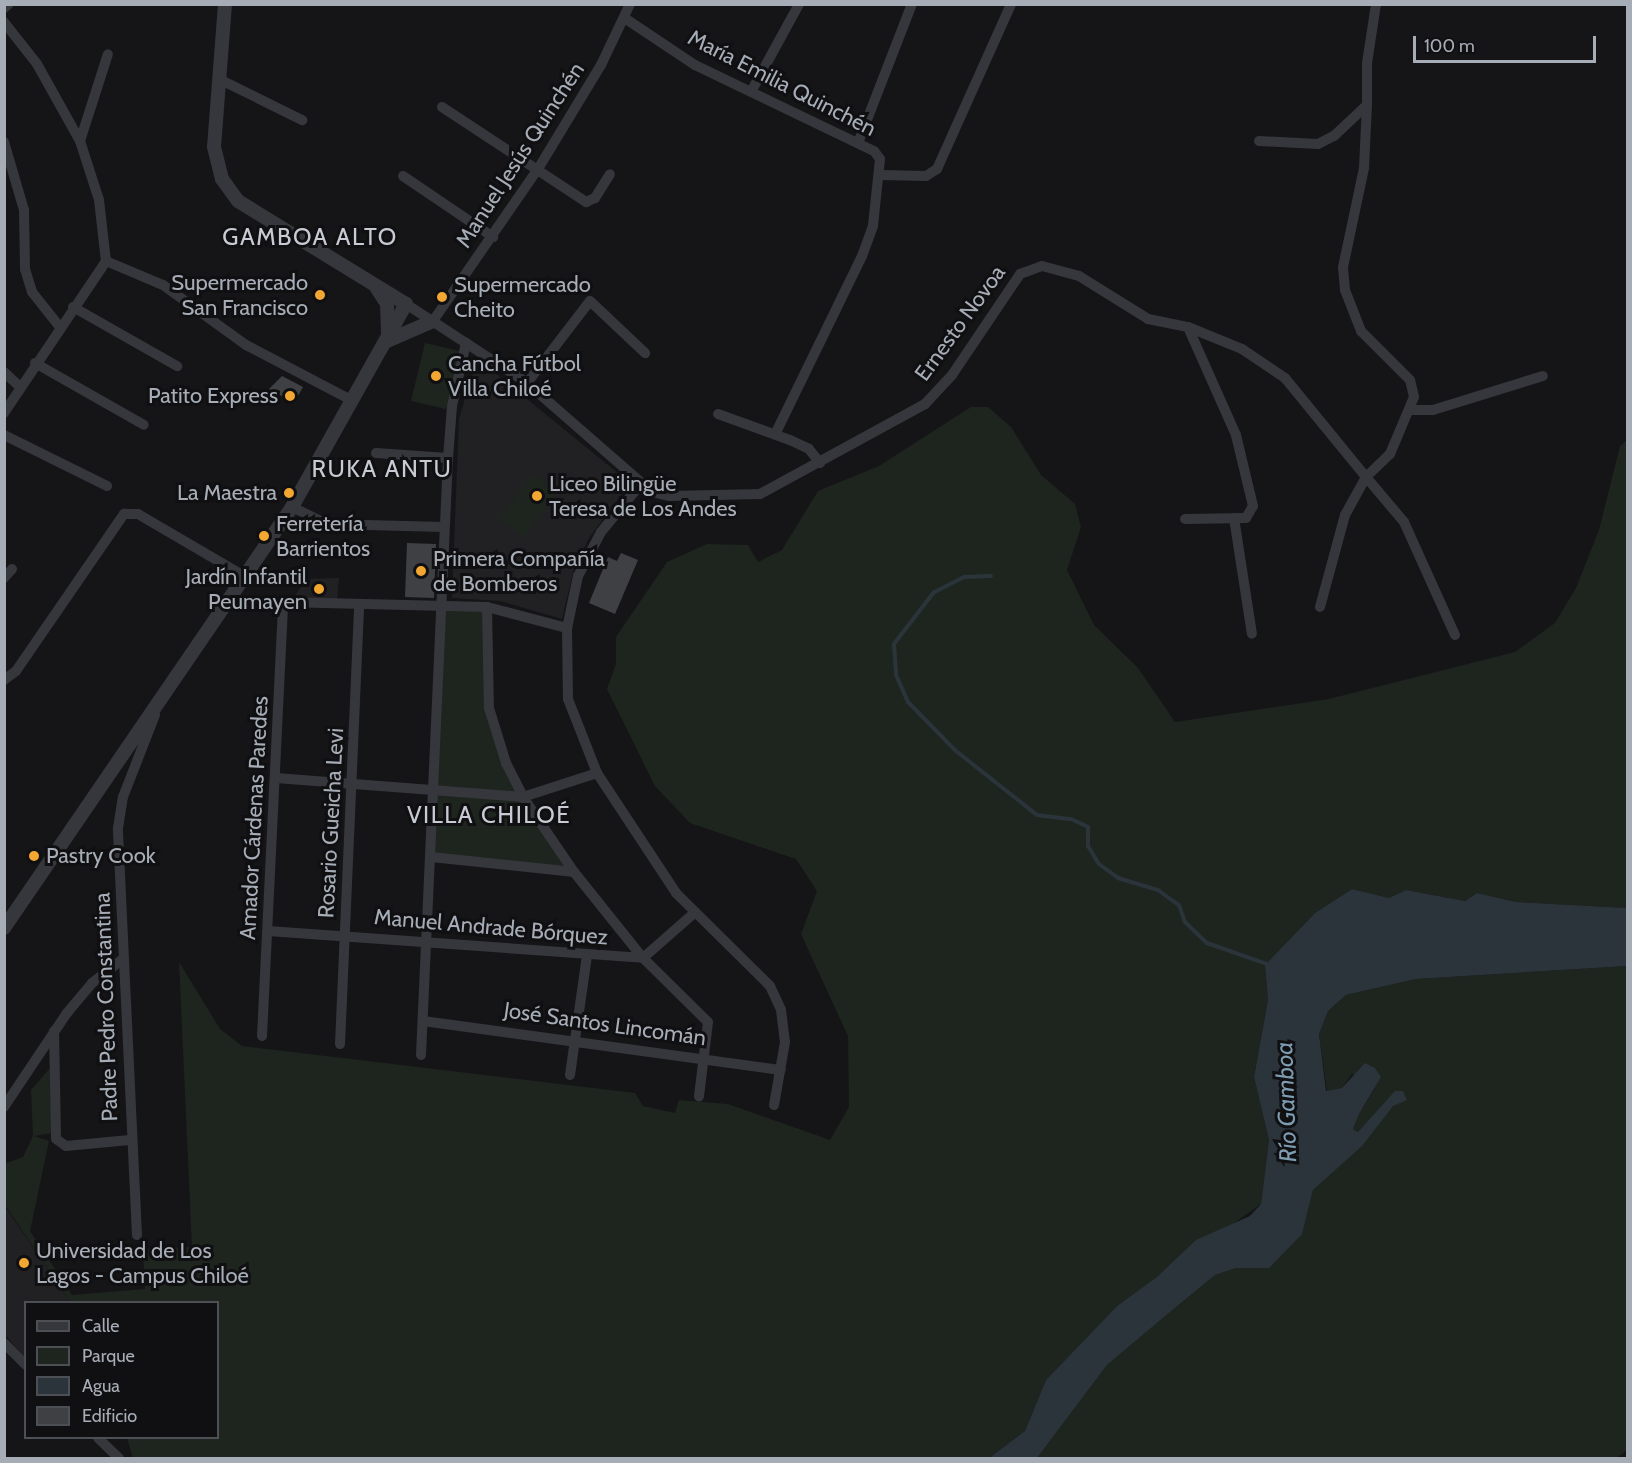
<!DOCTYPE html>
<html>
<head>
<meta charset="utf-8">
<style>
  body { margin:0 }
  #map { position:relative; width:1632px; height:1463px; overflow:hidden; background:#151517; font-family:Cabin,sans-serif }
  div>[style] { position:absolute }
  [style*='--x'] { left:calc(var(--x)*1px); top:calc(var(--y)*1px); width:calc(var(--w)*1px); rotate:calc(var(--a)*1deg) }
  .built>* { inset:0; background:#212124 }
  .green>* { inset:0; background:#1d251e }
  .water>* { inset:0; background:#2b343b }
  .stream>* { height:4px; margin:-2px; padding:0 2px; transform-origin:2px; border-radius:2px; background:#2b343b }
  .building>* { inset:0; background:#3f4044 }
  .minor>* { height:10px; margin:-5px; padding:0 5px; transform-origin:5px; border-radius:5px; background:#36373c }
  .tertiary>* { height:14px; margin:-7px; padding:0 7px; transform-origin:7px; border-radius:7px; background:#36373c }
  .dots>* { width:16px; height:16px; translate:-50% -50%; box-sizing:border-box; border:3px solid #101012; border-radius:50% }
  span { translate:-50% -50%; white-space:nowrap; text-align:center; line-height:1.15; -webkit-text-stroke:6px #101012; paint-order:stroke }
  .street-label { font-size:22px; color:#a7adb7 }
  .poi-label { font-size:22px; color:#a7adb7 }
  .right { translate:-100% -50%; text-align:right }
  .left { translate:0 -50%; text-align:left }
  .neighbourhood-label { font-size:24px; color:#c8cbd3; letter-spacing:1.5px }
  .water-label { font-size:24px; color:#7e9cb2; font-style:italic }
  .frame { position:absolute; inset:0; border:6px solid #a7adb7; pointer-events:none }
  .legend { position:absolute; left:24px; top:1301px; width:195px; height:138px; box-sizing:border-box; background:#101012; border:2px solid #4c4f54; margin:0; padding:8px 10px; list-style:none; font-size:18px; color:#a7adb7 }
  .legend li { display:flex; align-items:center; gap:12px; height:30px }
  .legend b { width:30px; border:2px solid #4c4f54 }
  .scale { position:absolute; left:1413px; top:36px; width:183px; height:27px; box-sizing:border-box; border:3px solid #a7adb7; border-top:0; padding-left:8px; font-size:18px; line-height:21px; white-space:nowrap; color:#a7adb7; -webkit-text-stroke:4px #101012; paint-order:stroke }
</style>
</head>
<body>
<div id="map">
  <div class="built">
    <div style="clip-path:polygon(476px 364px,484px 364px,630px 483px,589px 538px,574px 568px,562px 619px,500px 601px,452px 598px,459px 418px)"></div>
    <div style="clip-path:polygon(339px 578px,337px 601px,292px 599px,307px 579px)"></div>
    <div style="clip-path:polygon(4px 1205px,70px 1302px,26px 1302px,25px 1357px,5px 1335px)"></div>
  </div>
  <div class="green">
    <div style="clip-path:polygon(425px 343px,460px 351px,446px 409px,411px 401px)"></div>
    <div style="clip-path:polygon(971px 407px,988px 407px,1011px 427px,1041px 475px,1075px 504px,1081px 527px,1067px 570px,1094px 625px,1138px 668px,1175px 722px,1329px 699px,1515px 652px,1555px 623px,1576px 588px,1599px 530px,1620px 446px,1627px 440px,1627px 908px,1516px 902px,1477px 893px,1465px 901px,1406px 890px,1389px 898px,1352px 889px,1315px 913px,1265px 965px,1268px 1000px,1254px 1077px,1269px 1140px,1261px 1204px,1117px 1306px,1046px 1380px,1025px 1431px,989px 1458px,133px 1458px,127px 1438px,218px 1438px,218px 1302px,70px 1302px,5px 1205px,4px 1164px,23px 1157px,33px 1136px,31px 1090px,50px 1068px,52px 1133px,34px 1136px,49px 1141px,30px 1231px,72px 1295px,145px 1289px,143px 1249px,192px 1247px,179px 962px,220px 1029px,242px 1046px,635px 1093px,643px 1106px,675px 1113px,679px 1100px,728px 1104px,830px 1140px,849px 1107px,848px 1036px,801px 934px,817px 891px,796px 859px,690px 823px,655px 786px,607px 689px,616px 664px,616px 637px,667px 562px,707px 544px,748px 545px,758px 562px,782px 550px,818px 491px,879px 466px)"></div>
    <div style="clip-path:polygon(533px 474px,557px 493px,523px 537px,499px 519px)"></div>
    <div style="clip-path:polygon(445px 608px,485px 609px,496px 745px,571px 870px,433px 857px)"></div>
    <div style="clip-path:polygon(1627px 966px,1628px 1449px,1617px 1458px,1037px 1458px,1107px 1365px,1170px 1312px,1215px 1275px,1236px 1268px,1269px 1268px,1307px 1215px,1313px 1190px,1361px 1146px,1403px 1091px,1358px 1132px,1353px 1129px,1359px 1114px,1375px 1088px,1352px 1074px,1342px 1088px,1327px 1091px,1319px 1034px,1328px 1011px,1346px 995px,1416px 979px)"></div>
  </div>
  <div class="water">
    <div style="clip-path:polygon(1352px 889px,1389px 898px,1406px 890px,1465px 901px,1477px 893px,1516px 902px,1627px 908px,1627px 966px,1416px 979px,1346px 995px,1328px 1011px,1319px 1034px,1326px 1091px,1342px 1088px,1365px 1063px,1375px 1068px,1381px 1077px,1359px 1114px,1353px 1129px,1358px 1132px,1395px 1091px,1403px 1091px,1407px 1100px,1393px 1106px,1362px 1146px,1313px 1190px,1302px 1234px,1269px 1268px,1236px 1268px,1215px 1275px,1170px 1312px,1107px 1365px,1037px 1458px,989px 1458px,1025px 1431px,1046px 1380px,1117px 1306px,1157px 1277px,1196px 1240px,1250px 1216px,1261px 1204px,1269px 1140px,1254px 1077px,1268px 1000px,1265px 965px,1315px 913px)"></div>
  </div>
  <div class="stream">
    <div style="--x:991;--y:576;--w:27;--a:178"></div>
    <div style="--x:964;--y:577;--w:34;--a:153"></div>
    <div style="--x:934;--y:592;--w:66;--a:127.6"></div>
    <div style="--x:894;--y:644;--w:31;--a:86"></div>
    <div style="--x:896;--y:675;--w:30;--a:66"></div>
    <div style="--x:908;--y:702;--w:69;--a:45.6"></div>
    <div style="--x:956;--y:751;--w:103;--a:38.3"></div>
    <div style="--x:1037;--y:815;--w:34;--a:7"></div>
    <div style="--x:1071;--y:819;--w:19;--a:25"></div>
    <div style="--x:1088;--y:827;--w:19;--a:90"></div>
    <div style="--x:1088;--y:846;--w:21;--a:59"></div>
    <div style="--x:1099;--y:864;--w:24;--a:36"></div>
    <div style="--x:1118;--y:878;--w:42;--a:16.7"></div>
    <div style="--x:1158;--y:890;--w:26;--a:36"></div>
    <div style="--x:1179;--y:905;--w:18;--a:71"></div>
    <div style="--x:1185;--y:922;--w:30;--a:44"></div>
    <div style="--x:1207;--y:943;--w:67;--a:19.2"></div>
  </div>
  <div class="building">
    <div style="clip-path:polygon(282px 376px,303px 387px,294px 403px,269px 389px)"></div>
    <div style="clip-path:polygon(407px 543px,436px 544px,434px 598px,405px 597px)"></div>
    <div style="clip-path:polygon(621px 553px,638px 560px,615px 614px,589px 603px,608px 557px,617px 561px)"></div>
  </div>
  <div class="minor">
    <div style="--x:4;--y:8;--w:6;--a:-39"></div>
    <div style="--x:626;--y:19;--w:83;--a:33.7"></div>
    <div style="--x:695;--y:65;--w:199;--a:25.7"></div>
    <div style="--x:874;--y:151;--w:10;--a:53"></div>
    <div style="--x:880;--y:159;--w:67;--a:96"></div>
    <div style="--x:873;--y:226;--w:32;--a:110"></div>
    <div style="--x:862;--y:256;--w:198;--a:116"></div>
    <div style="--x:4;--y:22;--w:53;--a:51.8"></div>
    <div style="--x:37;--y:64;--w:88;--a:60.8"></div>
    <div style="--x:80;--y:141;--w:62;--a:72.1"></div>
    <div style="--x:99;--y:200;--w:61;--a:83.5"></div>
    <div style="--x:219;--y:79;--w:93;--a:26.3"></div>
    <div style="--x:752;--y:90;--w:98;--a:-61.3"></div>
    <div style="--x:442;--y:107;--w:173;--a:33.4"></div>
    <div style="--x:586;--y:202;--w:10;--a:-24"></div>
    <div style="--x:595;--y:198;--w:28;--a:-58"></div>
    <div style="--x:80;--y:141;--w:91;--a:-72.2"></div>
    <div style="--x:1259;--y:141;--w:59;--a:2.9"></div>
    <div style="--x:1318;--y:144;--w:18;--a:-27"></div>
    <div style="--x:1334;--y:136;--w:45;--a:-43.2"></div>
    <div style="--x:1367;--y:105;--w:42;--a:-90"></div>
    <div style="--x:1367;--y:63;--w:60;--a:-81.3"></div>
    <div style="--x:4;--y:142;--w:71;--a:73.6"></div>
    <div style="--x:24;--y:210;--w:59;--a:89"></div>
    <div style="--x:25;--y:269;--w:24;--a:73"></div>
    <div style="--x:32;--y:292;--w:43;--a:51.5"></div>
    <div style="--x:858;--y:143;--w:149;--a:-68.8"></div>
    <div style="--x:881;--y:175;--w:45;--a:1.3"></div>
    <div style="--x:926;--y:176;--w:13;--a:-32"></div>
    <div style="--x:937;--y:169;--w:181;--a:-65.8"></div>
    <div style="--x:403;--y:176;--w:109;--a:34.1"></div>
    <div style="--x:106;--y:261;--w:62;--a:22.8"></div>
    <div style="--x:163;--y:285;--w:102;--a:35.9"></div>
    <div style="--x:246;--y:345;--w:121;--a:27.6"></div>
    <div style="--x:406;--y:304;--w:145;--a:33.1"></div>
    <div style="--x:527;--y:383;--w:166;--a:41.1"></div>
    <div style="--x:652;--y:492;--w:18;--a:13"></div>
    <div style="--x:670;--y:496;--w:90;--a:-1.3"></div>
    <div style="--x:760;--y:494;--w:188;--a:-28.6"></div>
    <div style="--x:925;--y:404;--w:40;--a:-47"></div>
    <div style="--x:952;--y:375;--w:122;--a:-56"></div>
    <div style="--x:1020;--y:274;--w:23;--a:-20"></div>
    <div style="--x:1042;--y:266;--w:38;--a:15"></div>
    <div style="--x:1079;--y:276;--w:81;--a:31.9"></div>
    <div style="--x:1148;--y:319;--w:41;--a:11.3"></div>
    <div style="--x:1188;--y:327;--w:58;--a:22.2"></div>
    <div style="--x:1242;--y:349;--w:52;--a:34"></div>
    <div style="--x:1285;--y:378;--w:128;--a:50.7"></div>
    <div style="--x:1366;--y:477;--w:33;--a:-44"></div>
    <div style="--x:1390;--y:454;--w:62;--a:-67.2"></div>
    <div style="--x:1414;--y:397;--w:17;--a:-103"></div>
    <div style="--x:1410;--y:380;--w:69;--a:-135"></div>
    <div style="--x:1361;--y:331;--w:44;--a:-111.3"></div>
    <div style="--x:1345;--y:290;--w:23;--a:-95"></div>
    <div style="--x:1343;--y:267;--w:101;--a:-78"></div>
    <div style="--x:1364;--y:168;--w:63;--a:-87.3"></div>
    <div style="--x:73;--y:307;--w:120;--a:29.6"></div>
    <div style="--x:433;--y:321;--w:185;--a:-55.4"></div>
    <div style="--x:538;--y:169;--w:122;--a:-58.8"></div>
    <div style="--x:601;--y:65;--w:68;--a:-64.6"></div>
    <div style="--x:35;--y:363;--w:125;--a:29.6"></div>
    <div style="--x:4;--y:372;--w:22;--a:43"></div>
    <div style="--x:527;--y:383;--w:103;--a:-52.5"></div>
    <div style="--x:590;--y:301;--w:76;--a:43.4"></div>
    <div style="--x:1409;--y:410;--w:24;--a:0"></div>
    <div style="--x:1433;--y:410;--w:115;--a:-17.2"></div>
    <div style="--x:4;--y:413;--w:183;--a:-56.1"></div>
    <div style="--x:718;--y:414;--w:77;--a:19.9"></div>
    <div style="--x:790;--y:440;--w:21;--a:25"></div>
    <div style="--x:809;--y:449;--w:18;--a:52"></div>
    <div style="--x:4;--y:435;--w:115;--a:26.3"></div>
    <div style="--x:376;--y:453;--w:72;--a:4"></div>
    <div style="--x:640;--y:485;--w:61;--a:129.7"></div>
    <div style="--x:601;--y:532;--w:50;--a:117.6"></div>
    <div style="--x:578;--y:576;--w:53;--a:101.9"></div>
    <div style="--x:567;--y:628;--w:71;--a:89.2"></div>
    <div style="--x:568;--y:699;--w:79;--a:68.6"></div>
    <div style="--x:597;--y:773;--w:144;--a:56.6"></div>
    <div style="--x:676;--y:893;--w:132;--a:44.7"></div>
    <div style="--x:770;--y:986;--w:26;--a:65"></div>
    <div style="--x:781;--y:1010;--w:32;--a:83"></div>
    <div style="--x:785;--y:1042;--w:64;--a:99.9"></div>
    <div style="--x:292;--y:507;--w:39;--a:26"></div>
    <div style="--x:327;--y:524;--w:117;--a:1.5"></div>
    <div style="--x:1234;--y:518;--w:117;--a:81.2"></div>
    <div style="--x:1185;--y:519;--w:61;--a:-0.9"></div>
    <div style="--x:1246;--y:518;--w:14;--a:-60"></div>
    <div style="--x:1253;--y:506;--w:73;--a:-103.5"></div>
    <div style="--x:1236;--y:435;--w:118;--a:-114"></div>
    <div style="--x:4;--y:578;--w:12;--a:-48"></div>
    <div style="--x:487;--y:607;--w:101;--a:88.9"></div>
    <div style="--x:489;--y:708;--w:58;--a:72.8"></div>
    <div style="--x:506;--y:763;--w:38;--a:63"></div>
    <div style="--x:523;--y:797;--w:91;--a:55.8"></div>
    <div style="--x:574;--y:872;--w:110;--a:51.3"></div>
    <div style="--x:643;--y:958;--w:91;--a:44.6"></div>
    <div style="--x:708;--y:1022;--w:75;--a:96.9"></div>
    <div style="--x:1320;--y:607;--w:95;--a:-74.8"></div>
    <div style="--x:1345;--y:515;--w:43;--a:-61.1"></div>
    <div style="--x:1366;--y:477;--w:59;--a:49.8"></div>
    <div style="--x:1404;--y:522;--w:124;--a:65.7"></div>
    <div style="--x:4;--y:680;--w:15;--a:-37"></div>
    <div style="--x:16;--y:671;--w:191;--a:-55.5"></div>
    <div style="--x:124;--y:514;--w:14;--a:0"></div>
    <div style="--x:138;--y:514;--w:125;--a:30.3"></div>
    <div style="--x:276;--y:778;--w:248;--a:4.4"></div>
    <div style="--x:523;--y:797;--w:78;--a:-18"></div>
    <div style="--x:431;--y:857;--w:144;--a:6"></div>
    <div style="--x:268;--y:931;--w:376;--a:4.1"></div>
    <div style="--x:643;--y:958;--w:67;--a:-41.3"></div>
    <div style="--x:423;--y:1021;--w:361;--a:7.8"></div>
    <div style="--x:54;--y:1031;--w:108;--a:88.9"></div>
    <div style="--x:56;--y:1139;--w:12;--a:35"></div>
    <div style="--x:66;--y:1146;--w:64;--a:-5.4"></div>
    <div style="--x:262;--y:1036;--w:435;--a:-87.2"></div>
    <div style="--x:283;--y:602;--w:204;--a:1.4"></div>
    <div style="--x:487;--y:607;--w:83;--a:14.7"></div>
    <div style="--x:340;--y:1044;--w:440;--a:-87.5"></div>
    <div style="--x:421;--y:1055;--w:598;--a:-87.41"></div>
    <div style="--x:448;--y:458;--w:52;--a:-85.6"></div>
    <div style="--x:452;--y:406;--w:65;--a:-77.5"></div>
    <div style="--x:570;--y:1075;--w:120;--a:-81.9"></div>
    <div style="--x:4;--y:1107;--w:113;--a:-56.2"></div>
    <div style="--x:67;--y:1013;--w:39;--a:-50"></div>
    <div style="--x:92;--y:983;--w:39;--a:-38"></div>
    <div style="--x:137;--y:1235;--w:407;--a:-92.7"></div>
    <div style="--x:118;--y:828;--w:31;--a:-81"></div>
    <div style="--x:123;--y:797;--w:88;--a:-68.7"></div>
    <div style="--x:4;--y:1343;--w:31;--a:45"></div>
    <div style="--x:98;--y:1438;--w:29;--a:44"></div>
  </div>
  <div class="tertiary">
    <div style="--x:376;--y:287;--w:20;--a:57"></div>
    <div style="--x:387;--y:304;--w:29;--a:88"></div>
    <div style="--x:387;--y:341;--w:50;--a:-23.5"></div>
    <div style="--x:4;--y:928;--w:510;--a:-55.62"></div>
    <div style="--x:292;--y:507;--w:233;--a:-60.7"></div>
    <div style="--x:406;--y:304;--w:197;--a:-148.5"></div>
    <div style="--x:238;--y:201;--w:27;--a:-126"></div>
    <div style="--x:222;--y:179;--w:33;--a:-104"></div>
    <div style="--x:214;--y:147;--w:143;--a:-85.6"></div>
  </div>
  <div class="dots">
    <div style="left:320px;top:295px;background:#f1a732"></div>
    <div style="left:442px;top:297px;background:#f1a732"></div>
    <div style="left:436px;top:376px;background:#f1a732"></div>
    <div style="left:290px;top:396px;background:#f1a732"></div>
    <div style="left:289px;top:493px;background:#f1a732"></div>
    <div style="left:537px;top:496px;background:#f1a732"></div>
    <div style="left:264px;top:536px;background:#f1a732"></div>
    <div style="left:421px;top:571px;background:#f1a732"></div>
    <div style="left:319px;top:589px;background:#f1a732"></div>
    <div style="left:34px;top:856px;background:#f1a732"></div>
    <div style="left:24px;top:1263px;background:#f1a732"></div>
  </div>
  <div class="street-label">
    <span style="left:782px;top:83px;rotate:27deg">María Emilia Quinchén</span>
    <span style="left:520px;top:155px;rotate:-57deg">Manuel Jesús Quinchén</span>
    <span style="left:960px;top:323px;rotate:-54deg">Ernesto Novoa</span>
    <span style="left:254px;top:818px;rotate:-87deg">Amador Cárdenas Paredes</span>
    <span style="left:331px;top:823px;rotate:-87deg">Rosario Gueicha Levi</span>
    <span style="left:491px;top:927px;rotate:5deg">Manuel Andrade Bórquez</span>
    <span style="left:106px;top:1007px;rotate:-92deg">Padre Pedro Constantina</span>
    <span style="left:605px;top:1024px;rotate:8deg">José Santos Lincomán</span>
  </div>
  <div class="poi-label">
    <span class="right" style="left:308px;top:295px">Supermercado<br>San Francisco</span>
    <span class="left" style="left:454px;top:297px">Supermercado<br>Cheito</span>
    <span class="left" style="left:448px;top:376px">Cancha Fútbol<br>Villa Chiloé</span>
    <span class="right" style="left:278px;top:396px">Patito Express</span>
    <span class="left" style="left:549px;top:496px">Liceo Bilingüe<br>Teresa de Los Andes</span>
    <span class="right" style="left:277px;top:493px">La Maestra</span>
    <span class="left" style="left:276px;top:536px">Ferretería<br>Barrientos</span>
    <span class="left" style="left:433px;top:571px">Primera Compañía<br>de Bomberos</span>
    <span class="right" style="left:307px;top:589px">Jardín Infantil<br>Peumayen</span>
    <span class="left" style="left:46px;top:856px">Pastry Cook</span>
    <span class="left" style="left:36px;top:1263px">Universidad de Los<br>Lagos - Campus Chiloé</span>
  </div>
  <div class="neighbourhood-label">
    <span style="left:310px;top:237px">GAMBOA ALTO</span>
    <span style="left:382px;top:469px">RUKA ANTU</span>
    <span style="left:489px;top:815px">VILLA CHILOÉ</span>
  </div>
  <div class="water-label">
    <span style="left:1286px;top:1102px;rotate:-92deg">Río Gamboa</span>
  </div>
  <div class="frame"></div>
  <ul class="legend">
  <li><b style="height:8px;background:#36373c"></b>Calle</li>
  <li><b style="height:16px;background:#1d251e"></b>Parque</li>
  <li><b style="height:16px;background:#2b343b"></b>Agua</li>
  <li><b style="height:16px;background:#3f4044"></b>Edificio</li>
  </ul>
  <div class="scale">100 m</div>
</div>
</body>
</html>
